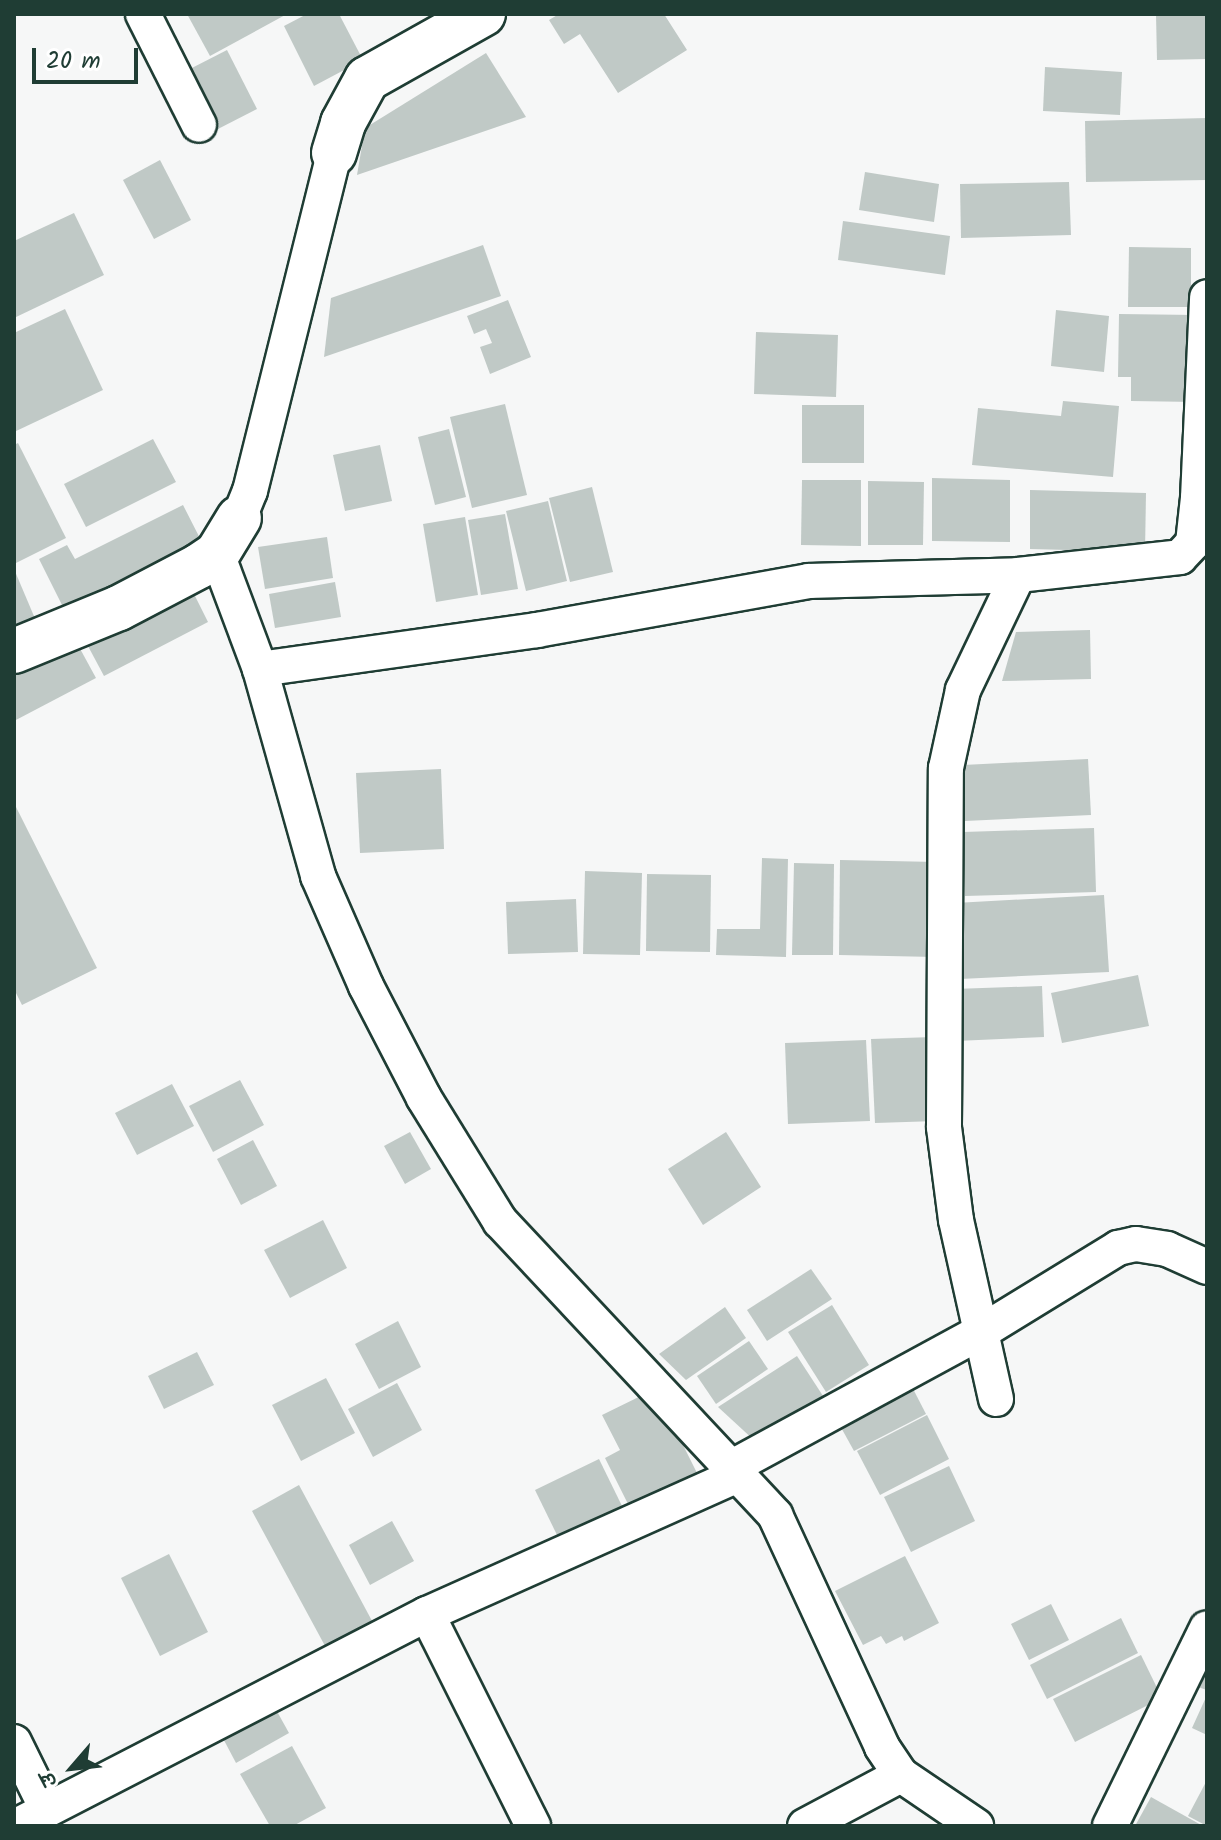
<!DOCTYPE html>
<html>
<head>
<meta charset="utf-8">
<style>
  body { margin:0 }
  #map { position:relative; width:1221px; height:1840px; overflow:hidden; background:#f6f7f7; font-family:Kalam,"Playpen Sans Deva",sans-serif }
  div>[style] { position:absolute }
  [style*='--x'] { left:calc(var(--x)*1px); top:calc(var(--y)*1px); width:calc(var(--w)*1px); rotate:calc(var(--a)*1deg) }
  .building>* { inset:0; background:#c0c9c6 }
  .roads { filter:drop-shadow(2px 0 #1f3d34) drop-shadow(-2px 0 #1f3d34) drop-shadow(0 2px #1f3d34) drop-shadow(0 -2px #1f3d34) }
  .street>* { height:34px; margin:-17px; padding:0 17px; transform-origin:17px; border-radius:17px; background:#fff }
  .secondary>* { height:44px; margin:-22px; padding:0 22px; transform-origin:22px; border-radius:22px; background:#fff }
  span { translate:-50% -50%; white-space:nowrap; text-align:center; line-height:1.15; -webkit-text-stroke:6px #fff; paint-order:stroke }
  .frame { position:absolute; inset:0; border:16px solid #1f3d34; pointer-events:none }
  .north { position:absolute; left:32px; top:1728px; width:80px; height:80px; -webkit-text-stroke:6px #fff; paint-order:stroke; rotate:242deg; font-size:22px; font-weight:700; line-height:32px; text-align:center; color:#1f3d34 }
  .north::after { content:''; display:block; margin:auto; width:28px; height:36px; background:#1f3d34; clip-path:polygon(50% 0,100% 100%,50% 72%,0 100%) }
  .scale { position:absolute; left:32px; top:48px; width:106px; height:36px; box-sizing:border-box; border:4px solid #1f3d34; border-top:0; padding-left:10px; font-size:24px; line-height:28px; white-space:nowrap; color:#1f3d34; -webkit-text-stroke:6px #fff; paint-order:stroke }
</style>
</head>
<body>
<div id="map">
  <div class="building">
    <div style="clip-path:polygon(187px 14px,287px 14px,210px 56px)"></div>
    <div style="clip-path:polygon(307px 14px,339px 14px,363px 60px,314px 86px,284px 26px)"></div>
    <div style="clip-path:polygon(559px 14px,664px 14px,687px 50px,618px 93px,580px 34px,564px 44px,549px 20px)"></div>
    <div style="clip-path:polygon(1156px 14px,1207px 14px,1207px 59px,1157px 60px)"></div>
    <div style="clip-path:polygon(227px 50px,257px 109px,216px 130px,186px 71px)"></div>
    <div style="clip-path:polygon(486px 53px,526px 117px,357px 175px,365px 128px)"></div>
    <div style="clip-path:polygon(1045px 67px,1122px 72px,1120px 115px,1043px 111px)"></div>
    <div style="clip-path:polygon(1207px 118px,1207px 180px,1086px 182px,1085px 121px)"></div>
    <div style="clip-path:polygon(160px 160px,191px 220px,154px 239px,123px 180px)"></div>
    <div style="clip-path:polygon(865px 172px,939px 184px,934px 222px,859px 210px)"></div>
    <div style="clip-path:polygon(1069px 182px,1071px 235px,961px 238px,960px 184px)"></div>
    <div style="clip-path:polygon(74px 213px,104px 275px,14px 318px,14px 241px)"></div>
    <div style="clip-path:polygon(843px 221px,950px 236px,945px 275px,838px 260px)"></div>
    <div style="clip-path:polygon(483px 245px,501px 296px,324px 357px,331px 298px)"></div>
    <div style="clip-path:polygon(1129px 247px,1191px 248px,1191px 307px,1128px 307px)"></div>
    <div style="clip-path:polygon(508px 300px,531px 357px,490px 374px,480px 347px,492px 343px,486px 329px,474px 334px,467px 316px)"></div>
    <div style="clip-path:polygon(65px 309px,103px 390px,14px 432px,14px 333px)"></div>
    <div style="clip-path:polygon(1056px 310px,1109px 316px,1104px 372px,1051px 366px)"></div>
    <div style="clip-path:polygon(1119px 314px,1196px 315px,1196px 402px,1131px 401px,1131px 377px,1118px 377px)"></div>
    <div style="clip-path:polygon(756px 332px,838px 335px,836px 397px,754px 394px)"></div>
    <div style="clip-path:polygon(1063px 401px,1119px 406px,1113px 477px,972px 465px,978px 408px,1061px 416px)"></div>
    <div style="clip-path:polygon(505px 404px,527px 495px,472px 508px,450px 417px)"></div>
    <div style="clip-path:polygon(802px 405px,864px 405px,864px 463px,802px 463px)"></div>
    <div style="clip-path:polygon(449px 429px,466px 497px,435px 505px,418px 437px)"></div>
    <div style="clip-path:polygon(153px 439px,176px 482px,86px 527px,64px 484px)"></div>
    <div style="clip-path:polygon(18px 443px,66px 538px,14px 564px,14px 445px)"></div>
    <div style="clip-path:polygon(380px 445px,392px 501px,345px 511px,333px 455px)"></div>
    <div style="clip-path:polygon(932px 478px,1010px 480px,1010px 542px,932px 541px)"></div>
    <div style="clip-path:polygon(802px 480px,861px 480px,861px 546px,801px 545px)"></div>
    <div style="clip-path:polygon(868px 481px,924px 482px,923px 545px,868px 545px)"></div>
    <div style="clip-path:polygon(592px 487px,613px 572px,570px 582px,549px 498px)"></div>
    <div style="clip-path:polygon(1030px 490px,1146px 493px,1145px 552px,1030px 549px)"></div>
    <div style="clip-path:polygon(548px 501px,567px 581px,526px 591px,506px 511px)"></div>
    <div style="clip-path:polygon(183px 505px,209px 556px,72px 625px,39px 559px,67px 545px,75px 559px)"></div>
    <div style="clip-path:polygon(505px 514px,518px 589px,481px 595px,468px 520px)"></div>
    <div style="clip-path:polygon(465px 517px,478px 595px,436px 602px,423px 524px)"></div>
    <div style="clip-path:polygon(327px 537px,333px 578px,265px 589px,258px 547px)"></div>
    <div style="clip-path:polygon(14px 569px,39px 628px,14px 639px)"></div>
    <div style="clip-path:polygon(186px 578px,208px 622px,104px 676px,81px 633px)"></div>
    <div style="clip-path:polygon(335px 582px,341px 617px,275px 628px,269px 594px)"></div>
    <div style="clip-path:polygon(1090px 630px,1091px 679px,1002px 681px,1016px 632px)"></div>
    <div style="clip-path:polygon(72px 634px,96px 678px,14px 721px,14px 665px)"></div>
    <div style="clip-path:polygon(1088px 759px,1091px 815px,965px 821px,963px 765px)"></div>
    <div style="clip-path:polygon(441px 769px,444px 849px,360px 853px,356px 773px)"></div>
    <div style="clip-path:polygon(14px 803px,97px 968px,22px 1005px,14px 989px)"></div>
    <div style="clip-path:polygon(1094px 828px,1096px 892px,965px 896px,963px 832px)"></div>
    <div style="clip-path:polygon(762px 858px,788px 859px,786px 957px,716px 955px,717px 929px,760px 929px)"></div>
    <div style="clip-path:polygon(840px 860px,937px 862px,936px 957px,839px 955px)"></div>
    <div style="clip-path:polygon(794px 863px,834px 864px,833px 955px,792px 955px)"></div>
    <div style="clip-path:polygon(585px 871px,642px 873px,640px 955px,583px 954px)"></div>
    <div style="clip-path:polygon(647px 874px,711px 875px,710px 952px,646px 951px)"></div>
    <div style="clip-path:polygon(1104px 895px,1109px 972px,960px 979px,955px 903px)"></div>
    <div style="clip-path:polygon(576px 899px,578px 952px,508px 954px,506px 902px)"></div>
    <div style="clip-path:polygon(1138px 975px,1149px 1026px,1062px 1043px,1051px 993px)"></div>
    <div style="clip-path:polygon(1042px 986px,1044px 1037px,956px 1041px,954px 989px)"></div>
    <div style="clip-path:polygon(934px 1037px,937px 1121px,875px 1123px,871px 1039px)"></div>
    <div style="clip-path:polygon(866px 1040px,870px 1121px,788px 1124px,785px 1043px)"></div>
    <div style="clip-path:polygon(240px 1080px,264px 1125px,213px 1152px,189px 1106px)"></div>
    <div style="clip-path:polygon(172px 1084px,194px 1126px,137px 1155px,115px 1113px)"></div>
    <div style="clip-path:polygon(410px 1132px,431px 1169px,405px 1184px,384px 1146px)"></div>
    <div style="clip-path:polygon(726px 1132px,761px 1187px,703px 1225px,668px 1169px)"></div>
    <div style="clip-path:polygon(253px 1140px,277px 1186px,241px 1205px,217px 1159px)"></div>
    <div style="clip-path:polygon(323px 1220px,347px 1268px,290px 1298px,264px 1250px)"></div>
    <div style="clip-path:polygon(811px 1269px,832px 1299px,767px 1341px,747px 1310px)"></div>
    <div style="clip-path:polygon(832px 1305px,869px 1365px,826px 1392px,788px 1332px)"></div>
    <div style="clip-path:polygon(725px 1307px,746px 1338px,686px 1380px,659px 1354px)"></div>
    <div style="clip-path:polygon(398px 1321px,421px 1367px,379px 1389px,355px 1344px)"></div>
    <div style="clip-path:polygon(749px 1341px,768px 1369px,716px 1404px,697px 1376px)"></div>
    <div style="clip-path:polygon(197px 1352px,214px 1385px,164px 1409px,148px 1376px)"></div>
    <div style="clip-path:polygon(797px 1356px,825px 1399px,756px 1442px,718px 1407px)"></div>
    <div style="clip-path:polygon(326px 1378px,355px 1433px,301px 1461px,272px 1405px)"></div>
    <div style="clip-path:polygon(397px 1383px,422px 1430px,373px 1457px,348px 1409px)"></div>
    <div style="clip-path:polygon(910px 1383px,926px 1414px,854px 1451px,838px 1422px)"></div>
    <div style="clip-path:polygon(655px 1389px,698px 1475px,630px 1508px,605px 1458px,620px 1450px,602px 1415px)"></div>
    <div style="clip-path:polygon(927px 1415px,949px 1459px,880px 1495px,857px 1451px)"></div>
    <div style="clip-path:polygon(599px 1459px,622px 1506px,558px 1537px,535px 1490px)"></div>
    <div style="clip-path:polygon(949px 1466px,975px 1521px,911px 1552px,884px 1497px)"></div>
    <div style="clip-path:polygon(299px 1485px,378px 1632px,331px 1657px,252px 1511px)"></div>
    <div style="clip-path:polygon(392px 1521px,414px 1561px,370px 1585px,349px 1545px)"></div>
    <div style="clip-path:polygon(169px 1554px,208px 1632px,160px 1656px,121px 1578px)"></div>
    <div style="clip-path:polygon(905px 1556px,939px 1623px,904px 1641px,902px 1636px,886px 1644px,881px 1636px,863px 1645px,835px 1591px)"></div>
    <div style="clip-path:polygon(1051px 1604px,1069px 1640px,1029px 1660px,1011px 1624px)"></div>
    <div style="clip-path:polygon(1121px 1618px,1138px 1653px,1047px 1699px,1030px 1665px)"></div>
    <div style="clip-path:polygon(1141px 1655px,1162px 1698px,1075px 1742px,1053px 1699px)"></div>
    <div style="clip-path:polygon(1207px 1659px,1207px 1690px,1185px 1683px)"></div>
    <div style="clip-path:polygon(1207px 1695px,1207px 1735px,1192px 1728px)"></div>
    <div style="clip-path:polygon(269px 1697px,289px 1733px,236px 1763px,217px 1727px)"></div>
    <div style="clip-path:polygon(292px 1746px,326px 1808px,293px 1826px,270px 1826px,240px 1774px)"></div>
    <div style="clip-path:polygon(1207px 1780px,1207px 1826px,1188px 1816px)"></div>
    <div style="clip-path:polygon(1151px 1797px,1203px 1826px,1135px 1826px)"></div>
  </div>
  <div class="roads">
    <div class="street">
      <div style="--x:143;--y:14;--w:124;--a:63.2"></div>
      <div style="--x:239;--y:518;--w:29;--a:-68"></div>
      <div style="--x:250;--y:491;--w:348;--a:-76"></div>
      <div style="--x:217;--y:554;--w:123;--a:69.5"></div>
      <div style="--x:260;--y:669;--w:215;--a:74.3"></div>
      <div style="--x:318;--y:876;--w:120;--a:66.4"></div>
      <div style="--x:366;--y:986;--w:126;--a:62.6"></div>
      <div style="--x:424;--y:1098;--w:145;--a:58.3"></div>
      <div style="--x:500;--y:1221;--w:403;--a:46.9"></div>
      <div style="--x:775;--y:1515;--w:255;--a:65.2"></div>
      <div style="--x:882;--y:1747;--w:34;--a:56"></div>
      <div style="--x:901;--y:1775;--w:91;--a:34.2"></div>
      <div style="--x:260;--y:669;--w:280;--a:-8"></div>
      <div style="--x:537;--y:630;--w:275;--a:-10.2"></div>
      <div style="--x:808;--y:581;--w:210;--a:-1.6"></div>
      <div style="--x:1018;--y:575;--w:163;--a:-6.3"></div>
      <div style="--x:1180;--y:557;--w:19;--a:-47"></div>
      <div style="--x:1193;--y:543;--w:45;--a:-83.7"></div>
      <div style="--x:1198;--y:498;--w:201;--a:-87.4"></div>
      <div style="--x:996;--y:1399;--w:183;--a:-102.6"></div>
      <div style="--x:956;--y:1220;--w:94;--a:-97.4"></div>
      <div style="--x:944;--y:1127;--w:359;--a:-89.7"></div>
      <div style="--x:946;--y:768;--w:80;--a:-77.7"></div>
      <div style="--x:963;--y:690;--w:127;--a:-64.4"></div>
      <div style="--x:734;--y:1466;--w:281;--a:-28.5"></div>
      <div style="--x:981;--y:1332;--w:161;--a:-31.5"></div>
      <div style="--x:1118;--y:1248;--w:18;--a:-13"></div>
      <div style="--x:1136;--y:1244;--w:31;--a:9"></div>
      <div style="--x:1167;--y:1249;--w:44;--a:24.2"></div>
      <div style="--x:427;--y:1614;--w:237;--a:63.4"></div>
      <div style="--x:14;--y:1742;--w:75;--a:63.8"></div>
      <div style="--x:16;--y:1826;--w:462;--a:-27.3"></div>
      <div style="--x:427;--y:1614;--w:343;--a:-24.1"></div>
      <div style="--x:805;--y:1826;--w:109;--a:-28"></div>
      <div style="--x:1110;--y:1826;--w:220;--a:-63.9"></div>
    </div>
    <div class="secondary">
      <div style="--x:334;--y:153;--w:31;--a:-73"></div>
      <div style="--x:343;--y:123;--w:50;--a:-61.4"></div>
      <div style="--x:367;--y:79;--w:133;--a:-29.3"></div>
      <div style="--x:14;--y:651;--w:113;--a:-22.3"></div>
      <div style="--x:119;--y:608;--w:90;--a:-27.7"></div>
      <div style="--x:199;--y:566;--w:22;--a:-34"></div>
      <div style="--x:217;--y:554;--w:42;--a:-58.6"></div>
    </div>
  </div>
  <div class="frame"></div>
  <div class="north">उ</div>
  <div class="scale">20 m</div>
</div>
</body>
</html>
